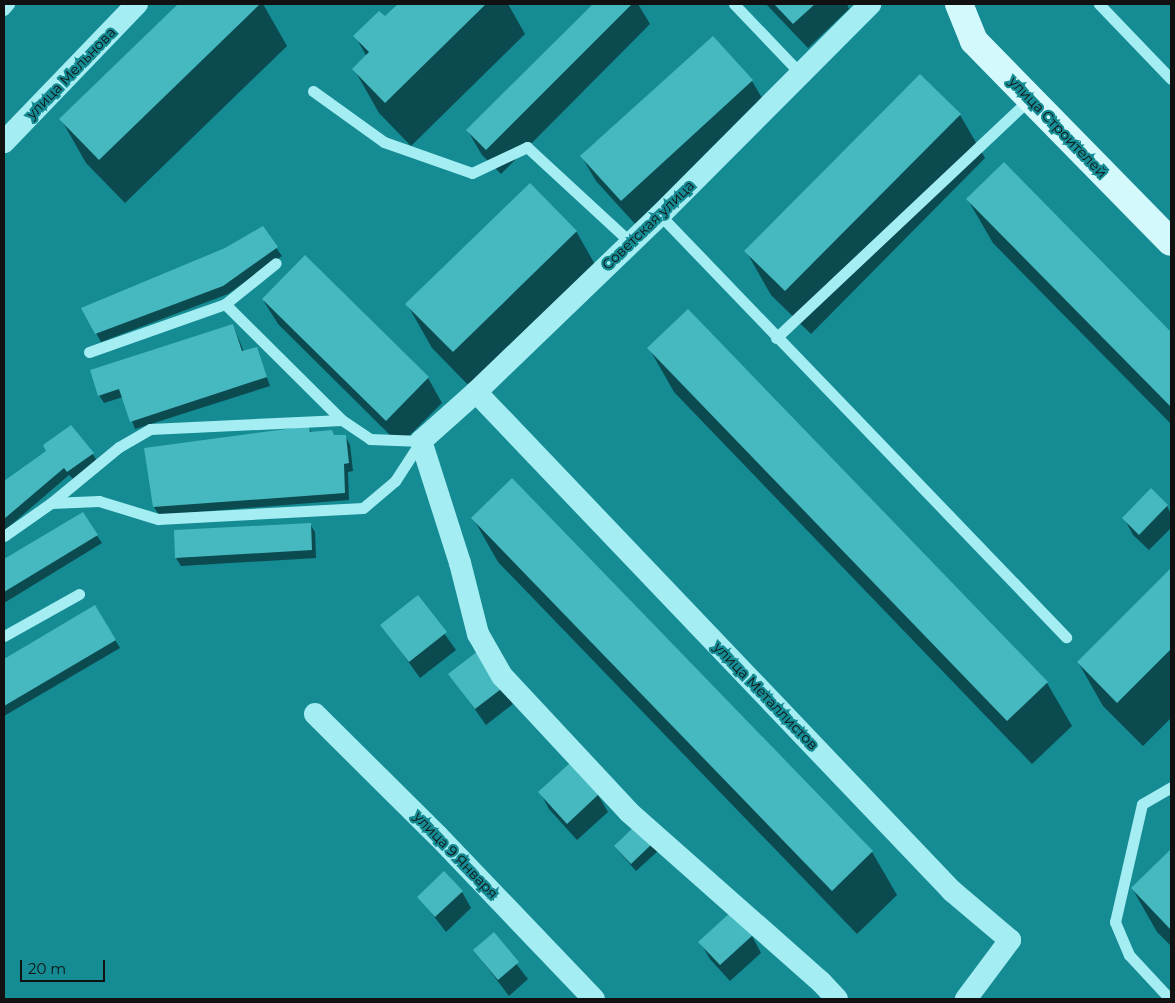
<!DOCTYPE html>
<html>
<head>
<meta charset="utf-8">
<style>
  body { margin:0 }
  #map { position:relative; width:1175px; height:1003px; overflow:hidden; background:#158b94; font-family:Montserrat,sans-serif }
  div>[style] { position:absolute }
  [style*='--x'] { left:calc(var(--x)*1px); top:calc(var(--y)*1px); width:calc(var(--w)*1px); rotate:calc(var(--a)*1deg) }
  .shadow>* { inset:0; background:#0007 }
  .building>* { inset:0; background:#46b8bf }
  .lane>* { height:11px; margin:-5.5px; padding:0 5.5px; transform-origin:5.5px; border-radius:5.5px; background:#a4edf2 }
  .street>* { height:22px; margin:-11px; padding:0 11px; transform-origin:11px; border-radius:11px; background:#a4edf2 }
  .secondary>* { height:28px; margin:-14px; padding:0 14px; transform-origin:14px; border-radius:14px; background:#d3f9fc }
  span { translate:-50% -50%; white-space:nowrap; text-align:center; line-height:1.15; -webkit-text-stroke:4.5px #158b94; paint-order:stroke }
  .street-label { font-size:14px; color:#111 }
  .frame { position:absolute; inset:0; border:5px solid #111; pointer-events:none }
  .scale { position:absolute; left:20px; top:960px; width:85px; height:22px; box-sizing:border-box; border:2px solid #111; border-top:0; padding-left:6px; font-size:15px; line-height:18px; white-space:nowrap; color:#111; -webkit-text-stroke:4px #158b94; paint-order:stroke }
</style>
</head>
<body>
<div id="map">
  <div class="shadow">
    <div style="clip-path:polygon(180px 4px,263px 4px,287px 46px,125px 203px,86px 163px,61px 119px)"></div>
    <div style="clip-path:polygon(400px 4px,508px 4px,525px 34px,411px 146px,379px 113px,354px 69px,367px 57px,355px 36px,385px 18px)"></div>
    <div style="clip-path:polygon(595px 4px,638px 4px,650px 24px,501px 174px,482px 155px,468px 131px)"></div>
    <div style="clip-path:polygon(766px 4px,847px 4px,849px 9px,808px 48px)"></div>
    <div style="clip-path:polygon(752px 81px,766px 105px,636px 225px,596px 181px,582px 157px)"></div>
    <div style="clip-path:polygon(960px 115px,985px 158px,811px 334px,771px 295px,746px 251px)"></div>
    <div style="clip-path:polygon(1004px 164px,1171px 334px,1171px 424px,993px 243px,968px 200px)"></div>
    <div style="clip-path:polygon(262px 228px,282px 256px,228px 294px,101px 342px,83px 309px,226px 249px)"></div>
    <div style="clip-path:polygon(576px 231px,601px 275px,478px 395px,432px 348px,407px 304px)"></div>
    <div style="clip-path:polygon(263px 300px,428px 378px,442px 403px,400px 445px,278px 324px)"></div>
    <div style="clip-path:polygon(233px 325px,244px 352px,256px 348px,270px 386px,135px 429px,123px 397px,104px 403px,99px 395px)"></div>
    <div style="clip-path:polygon(649px 348px,1047px 683px,1072px 726px,1032px 764px,674px 392px)"></div>
    <div style="clip-path:polygon(309px 428px,312px 433px,345px 436px,350px 445px,353px 471px,348px 472px,349px 500px,159px 515px,154px 507px)"></div>
    <div style="clip-path:polygon(47px 451px,92px 453px,97px 461px,73px 479px,69px 475px,4px 531px,4px 483px)"></div>
    <div style="clip-path:polygon(1167px 506px,1171px 514px,1171px 528px,1149px 550px,1133px 535px,1124px 518px)"></div>
    <div style="clip-path:polygon(82px 514px,102px 543px,4px 603px,4px 561px)"></div>
    <div style="clip-path:polygon(473px 518px,872px 852px,897px 895px,857px 934px,498px 562px)"></div>
    <div style="clip-path:polygon(310px 524px,315px 532px,316px 558px,181px 566px,176px 558px)"></div>
    <div style="clip-path:polygon(1171px 570px,1171px 718px,1143px 746px,1103px 706px,1078px 662px)"></div>
    <div style="clip-path:polygon(418px 597px,456px 650px,420px 678px,382px 625px)"></div>
    <div style="clip-path:polygon(95px 607px,120px 648px,4px 716px,4px 660px)"></div>
    <div style="clip-path:polygon(478px 653px,513px 704px,486px 725px,450px 674px)"></div>
    <div style="clip-path:polygon(540px 792px,598px 795px,608px 812px,577px 840px,549px 809px)"></div>
    <div style="clip-path:polygon(637px 826px,658px 851px,636px 871px,615px 847px)"></div>
    <div style="clip-path:polygon(1171px 851px,1171px 946px,1157px 932px,1132px 888px)"></div>
    <div style="clip-path:polygon(462px 892px,471px 908px,446px 932px,419px 897px)"></div>
    <div style="clip-path:polygon(493px 934px,528px 979px,509px 996px,474px 950px)"></div>
    <div style="clip-path:polygon(752px 936px,761px 953px,730px 981px,710px 959px,700px 942px)"></div>
  </div>
  <div class="building">
    <div style="clip-path:polygon(178px 4px,260px 4px,99px 160px,59px 119px)"></div>
    <div style="clip-path:polygon(398px 4px,486px 4px,385px 103px,352px 69px,369px 52px,353px 36px,379px 11px,385px 16px)"></div>
    <div style="clip-path:polygon(593px 4px,632px 4px,486px 150px,466px 130px)"></div>
    <div style="clip-path:polygon(774px 4px,815px 4px,793px 24px)"></div>
    <div style="clip-path:polygon(713px 36px,753px 80px,621px 201px,580px 156px)"></div>
    <div style="clip-path:polygon(920px 74px,961px 114px,785px 291px,744px 251px)"></div>
    <div style="clip-path:polygon(1004px 162px,1171px 332px,1171px 407px,966px 199px)"></div>
    <div style="clip-path:polygon(530px 183px,577px 231px,453px 352px,405px 304px)"></div>
    <div style="clip-path:polygon(263px 226px,278px 247px,223px 286px,95px 334px,81px 308px,225px 248px)"></div>
    <div style="clip-path:polygon(305px 255px,429px 377px,386px 421px,262px 299px)"></div>
    <div style="clip-path:polygon(688px 309px,1048px 682px,1007px 721px,647px 348px)"></div>
    <div style="clip-path:polygon(233px 324px,242px 351px,257px 347px,267px 377px,130px 422px,119px 389px,98px 396px,90px 370px)"></div>
    <div style="clip-path:polygon(71px 425px,94px 453px,67px 472px,64px 468px,4px 519px,4px 481px,46px 451px,43px 445px)"></div>
    <div style="clip-path:polygon(309px 426px,310px 432px,332px 430px,334px 435px,346px 435px,349px 463px,344px 464px,345px 493px,153px 507px,144px 448px)"></div>
    <div style="clip-path:polygon(512px 478px,873px 851px,832px 891px,471px 518px)"></div>
    <div style="clip-path:polygon(1151px 488px,1168px 505px,1139px 535px,1122px 518px)"></div>
    <div style="clip-path:polygon(83px 512px,98px 535px,4px 592px,4px 559px)"></div>
    <div style="clip-path:polygon(311px 523px,312px 550px,175px 558px,174px 530px)"></div>
    <div style="clip-path:polygon(1171px 568px,1171px 649px,1117px 703px,1077px 662px)"></div>
    <div style="clip-path:polygon(418px 595px,447px 632px,409px 662px,380px 625px)"></div>
    <div style="clip-path:polygon(95px 605px,116px 640px,4px 706px,4px 659px)"></div>
    <div style="clip-path:polygon(478px 651px,505px 686px,475px 709px,448px 674px)"></div>
    <div style="clip-path:polygon(570px 763px,599px 794px,567px 824px,538px 792px)"></div>
    <div style="clip-path:polygon(637px 824px,654px 842px,631px 864px,614px 846px)"></div>
    <div style="clip-path:polygon(1171px 849px,1171px 930px,1131px 888px)"></div>
    <div style="clip-path:polygon(444px 871px,463px 891px,435px 917px,417px 897px)"></div>
    <div style="clip-path:polygon(731px 912px,753px 935px,720px 965px,698px 942px)"></div>
    <div style="clip-path:polygon(494px 932px,519px 962px,498px 980px,473px 950px)"></div>
  </div>
  <div class="lane">
    <div style="--x:734;--y:4;--w:94;--a:46.3"></div>
    <div style="--x:1099;--y:4;--w:104;--a:46.2"></div>
    <div style="--x:4;--y:10;--w:8;--a:-50"></div>
    <div style="--x:313;--y:91;--w:87;--a:35.7"></div>
    <div style="--x:384;--y:142;--w:93;--a:19.4"></div>
    <div style="--x:472;--y:173;--w:61;--a:-25.3"></div>
    <div style="--x:527;--y:147;--w:142;--a:42.7"></div>
    <div style="--x:660;--y:215;--w:586;--a:46.11"></div>
    <div style="--x:225;--y:304;--w:65;--a:-38.8"></div>
    <div style="--x:776;--y:338;--w:349;--a:-43.3"></div>
    <div style="--x:89;--y:352;--w:144;--a:-19.4"></div>
    <div style="--x:225;--y:304;--w:165;--a:44.8"></div>
    <div style="--x:342;--y:420;--w:34;--a:34"></div>
    <div style="--x:370;--y:439;--w:51;--a:2.2"></div>
    <div style="--x:51;--y:503;--w:48;--a:-2.4"></div>
    <div style="--x:99;--y:501;--w:62;--a:17"></div>
    <div style="--x:158;--y:519;--w:205;--a:-3.1"></div>
    <div style="--x:363;--y:508;--w:42;--a:-40.2"></div>
    <div style="--x:395;--y:481;--w:48;--a:-57"></div>
    <div style="--x:4;--y:536;--w:57;--a:-35.1"></div>
    <div style="--x:51;--y:503;--w:88;--a:-39.5"></div>
    <div style="--x:119;--y:447;--w:36;--a:-30"></div>
    <div style="--x:150;--y:429;--w:192;--a:-2.7"></div>
    <div style="--x:4;--y:636;--w:86;--a:-29.2"></div>
    <div style="--x:1170;--y:999;--w:60;--a:-133"></div>
    <div style="--x:1129;--y:955;--w:36;--a:-113"></div>
    <div style="--x:1115;--y:922;--w:121;--a:-77.1"></div>
    <div style="--x:1142;--y:804;--w:34;--a:-30"></div>
  </div>
  <div class="street">
    <div style="--x:4;--y:142;--w:192;--a:-46.1"></div>
    <div style="--x:476;--y:392;--w:690;--a:46.35"></div>
    <div style="--x:952;--y:891;--w:76;--a:40.2"></div>
    <div style="--x:1010;--y:940;--w:74;--a:126.7"></div>
    <div style="--x:315;--y:714;--w:173;--a:44.8"></div>
    <div style="--x:438;--y:836;--w:226;--a:46.3"></div>
    <div style="--x:837;--y:999;--w:23;--a:-133"></div>
    <div style="--x:821;--y:982;--w:256;--a:-138.5"></div>
    <div style="--x:629;--y:812;--w:186;--a:-133"></div>
    <div style="--x:502;--y:676;--w:48;--a:-119.7"></div>
    <div style="--x:478;--y:634;--w:73;--a:-104.2"></div>
    <div style="--x:460;--y:563;--w:128;--a:-107.7"></div>
    <div style="--x:421;--y:441;--w:74;--a:-41.7"></div>
    <div style="--x:476;--y:392;--w:255;--a:-43.9"></div>
    <div style="--x:660;--y:215;--w:298;--a:-45.1"></div>
  </div>
  <div class="secondary">
    <div style="--x:959;--y:4;--w:40;--a:68"></div>
    <div style="--x:974;--y:41;--w:281;--a:45.6"></div>
  </div>
  <div class="street-label">
    <span style="left:71px;top:73px;rotate:-46deg">улица Мельнова</span>
    <span style="left:1058px;top:127px;rotate:46deg">улица Строителей</span>
    <span style="left:648px;top:225px;rotate:-44deg">Советская улица</span>
    <span style="left:766px;top:696px;rotate:46deg">улица Металлистов</span>
    <span style="left:456px;top:855px;rotate:46deg">улица 9 Января</span>
  </div>
  <div class="frame"></div>
  <div class="scale">20 m</div>
</div>
</body>
</html>
